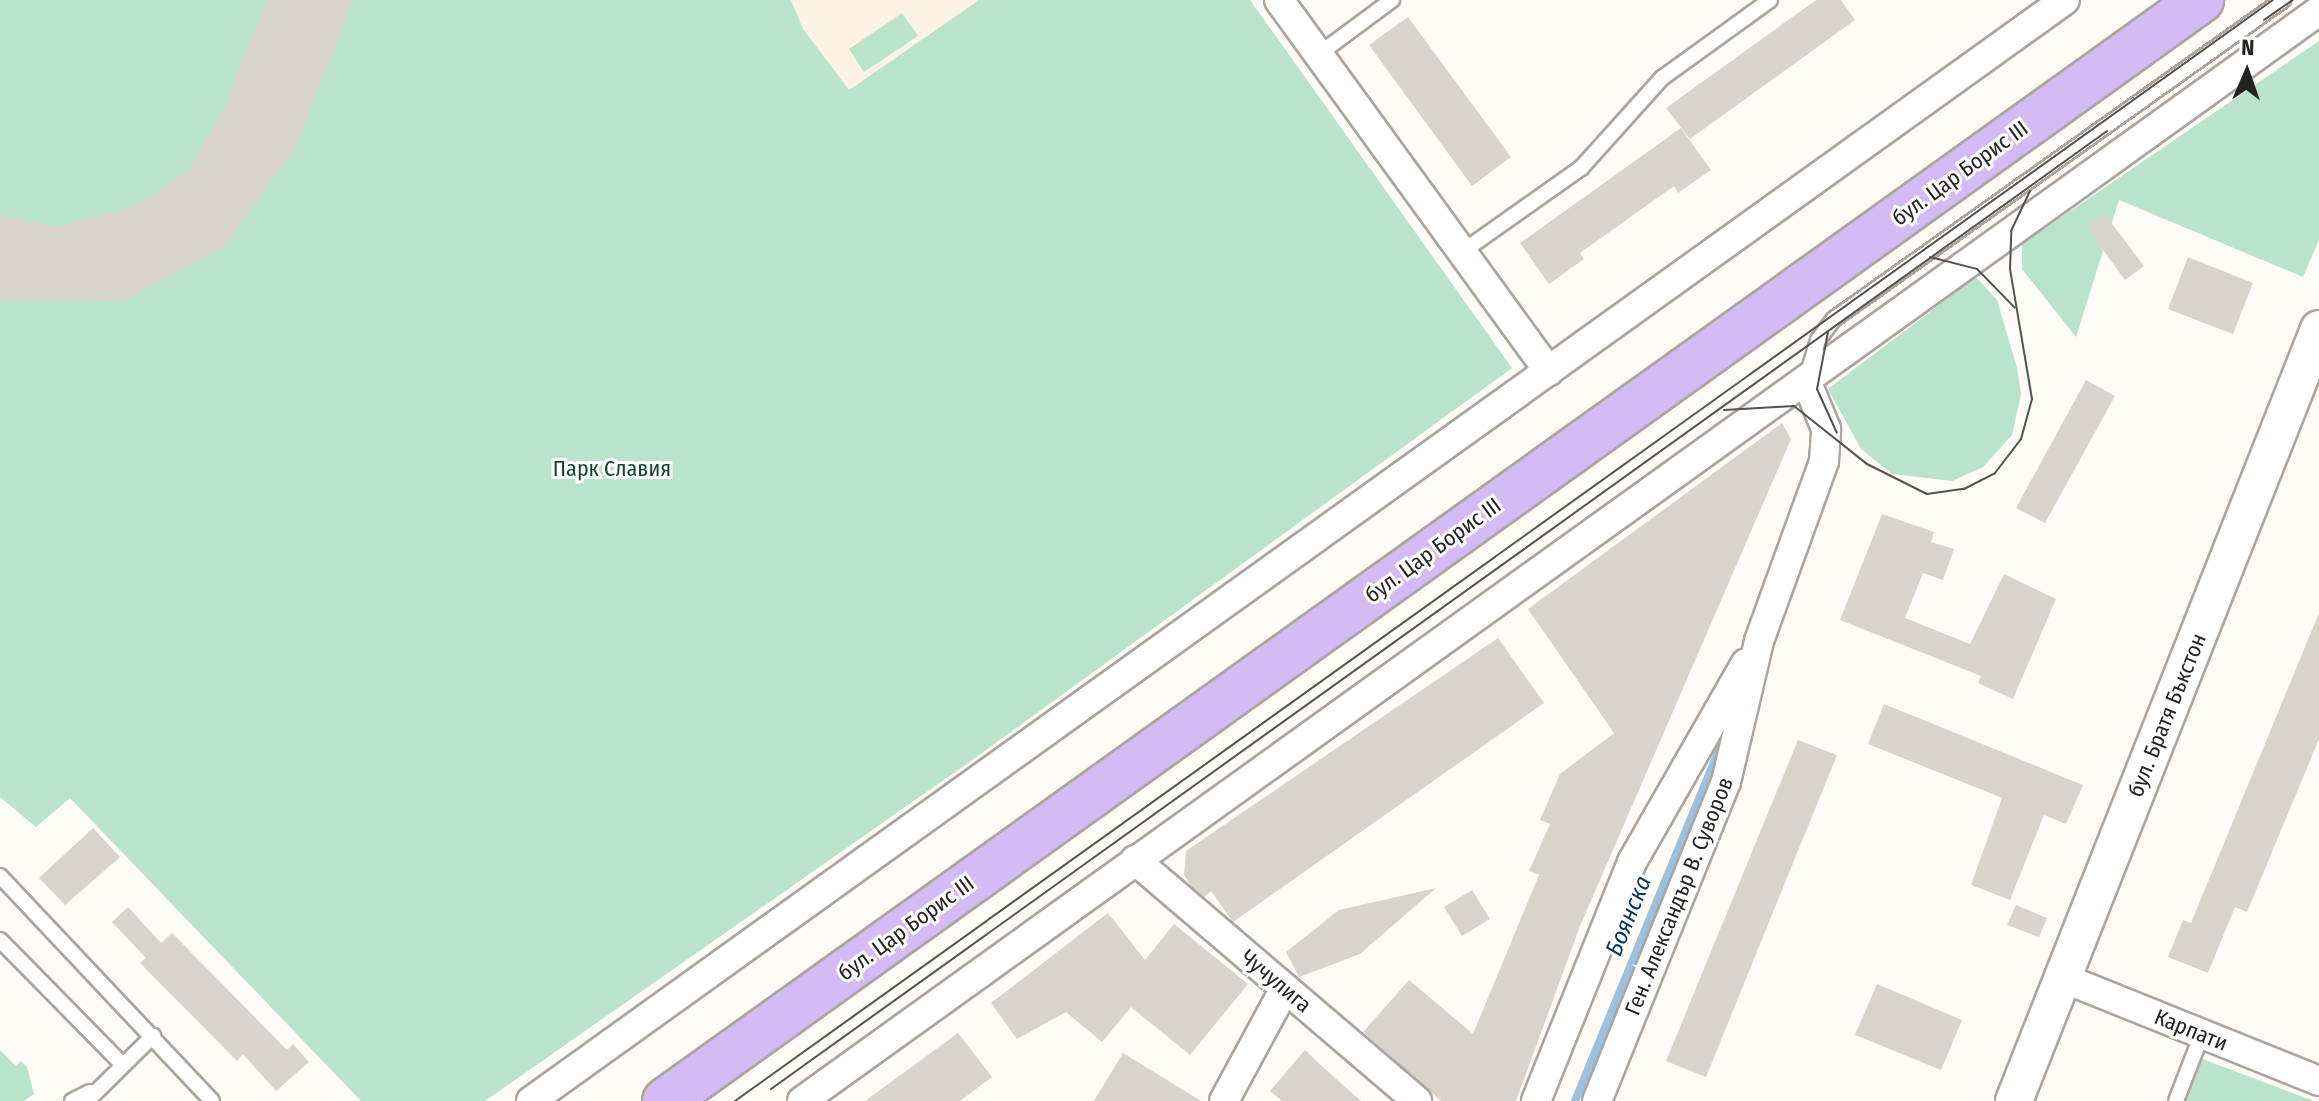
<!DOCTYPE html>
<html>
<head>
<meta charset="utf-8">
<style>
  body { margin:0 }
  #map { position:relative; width:2319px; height:1101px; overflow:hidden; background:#fffbf6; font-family:"Fira Sans Condensed",sans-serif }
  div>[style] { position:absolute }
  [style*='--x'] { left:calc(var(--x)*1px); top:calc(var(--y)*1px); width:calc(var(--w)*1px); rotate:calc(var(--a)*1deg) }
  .built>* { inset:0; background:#fef2e4 }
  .green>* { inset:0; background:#bae4c9 }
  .stream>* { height:8px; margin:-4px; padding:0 4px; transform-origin:4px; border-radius:4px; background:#9cc0df }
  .building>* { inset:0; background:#d9d4cb }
  .roads { filter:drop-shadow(2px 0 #aba59e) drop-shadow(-2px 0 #aba59e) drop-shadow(0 2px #aba59e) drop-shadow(0 -2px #aba59e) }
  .service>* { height:14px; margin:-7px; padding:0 7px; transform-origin:7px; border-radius:7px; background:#fff }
  .minor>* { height:28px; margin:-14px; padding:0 14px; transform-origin:14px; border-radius:14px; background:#fff }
  .tertiary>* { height:36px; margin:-18px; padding:0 18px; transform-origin:18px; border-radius:18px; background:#fff }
  .primary>* { height:44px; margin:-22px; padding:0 22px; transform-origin:22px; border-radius:22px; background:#d5bbf5 }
  .tram>* { height:2px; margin:-1px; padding:0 1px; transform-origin:1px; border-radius:1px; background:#55524f }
  span { translate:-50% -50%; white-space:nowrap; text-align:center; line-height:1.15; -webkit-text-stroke:6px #fff; paint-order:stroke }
  .street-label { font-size:22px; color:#252220 }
  .park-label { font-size:22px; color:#12462c }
  .water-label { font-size:24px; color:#0b3655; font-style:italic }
  .north { position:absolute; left:2207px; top:32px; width:80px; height:80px; -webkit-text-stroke:6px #fff; paint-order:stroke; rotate:2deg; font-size:22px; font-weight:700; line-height:32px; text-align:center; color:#252220 }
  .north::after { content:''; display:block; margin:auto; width:28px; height:36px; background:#252220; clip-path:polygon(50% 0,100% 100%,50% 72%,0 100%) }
</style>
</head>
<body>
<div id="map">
  <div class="built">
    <div style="clip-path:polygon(791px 0,979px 0,848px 90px,803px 29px)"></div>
  </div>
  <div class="green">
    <div style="clip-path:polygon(0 0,791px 0,803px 29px,849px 90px,979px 0,1250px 0,1512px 368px,968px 763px,485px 1101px,361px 1101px,70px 798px,36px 827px,0 797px)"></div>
    <div style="clip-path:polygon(902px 13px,918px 36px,864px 72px,849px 49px)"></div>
    <div style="clip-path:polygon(2319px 41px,2319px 240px,2303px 277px,2119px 200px,2076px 337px,2022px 269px,2022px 244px)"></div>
    <div style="clip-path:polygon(1976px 277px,1997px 300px,2017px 368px,2021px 394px,2012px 435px,1983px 467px,1952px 481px,1892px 474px,1861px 449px,1828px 389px)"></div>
    <div style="clip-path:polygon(0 1050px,16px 1066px,21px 1061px,27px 1067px,34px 1094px,24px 1101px,0 1101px)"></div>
    <div style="clip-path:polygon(2200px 1058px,2314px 1101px,2182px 1101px)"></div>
  </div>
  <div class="stream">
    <div style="--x:1575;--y:1101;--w:383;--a:-67.7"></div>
  </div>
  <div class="building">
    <div style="clip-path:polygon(266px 0,352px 0,294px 149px,223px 247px,123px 301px,0 300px,0 215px,58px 227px,133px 207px,188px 171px,224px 107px)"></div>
    <div style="clip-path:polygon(1816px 0,1841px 0,1855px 20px,1690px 139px,1666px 108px)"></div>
    <div style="clip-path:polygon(1408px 17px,1511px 157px,1472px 186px,1369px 45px)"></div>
    <div style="clip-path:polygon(1681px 128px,1711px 170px,1678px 193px,1674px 186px,1580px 253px,1584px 259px,1549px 284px,1520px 243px)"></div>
    <div style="clip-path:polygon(2104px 213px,2144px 266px,2125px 280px,2086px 227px)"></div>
    <div style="clip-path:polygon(2188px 257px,2253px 283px,2233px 334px,2168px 309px)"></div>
    <div style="clip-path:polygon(2086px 380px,2115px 396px,2045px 523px,2016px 508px)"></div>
    <div style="clip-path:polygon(1782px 423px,1791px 439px,1580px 926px,1516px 1101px,1441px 1101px,1363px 1032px,1409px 980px,1473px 1034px,1539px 875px,1529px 871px,1550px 824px,1540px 820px,1560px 774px,1614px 733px,1528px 609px)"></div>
    <div style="clip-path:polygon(1882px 514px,1934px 532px,1931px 542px,1954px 549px,1943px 580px,1923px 573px,1905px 618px,1970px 644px,2004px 574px,2056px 599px,2013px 699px,1978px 683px,1981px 676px,1840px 620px)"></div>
    <div style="clip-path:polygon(2319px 613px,2319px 739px,2247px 912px,2235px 907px,2208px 973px,2168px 957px,2183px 920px,2191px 923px)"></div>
    <div style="clip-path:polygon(1498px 638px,1544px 703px,1233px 922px,1211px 891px,1204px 897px,1191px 886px,1184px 875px,1186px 851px)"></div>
    <div style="clip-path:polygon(1884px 704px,2083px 785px,2066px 824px,2044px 815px,2010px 900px,1971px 885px,2002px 798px,1868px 744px)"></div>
    <div style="clip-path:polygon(1798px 740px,1837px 755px,1706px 1077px,1666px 1061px)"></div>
    <div style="clip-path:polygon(93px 828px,120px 857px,65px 905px,39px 878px)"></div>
    <div style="clip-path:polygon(1436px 888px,1360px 954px,1299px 977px,1286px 952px,1339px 910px)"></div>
    <div style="clip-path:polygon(1472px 890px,1490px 919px,1462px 936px,1444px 907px)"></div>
    <div style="clip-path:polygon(2016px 905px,2047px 918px,2039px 937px,2007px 925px)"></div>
    <div style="clip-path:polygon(128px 907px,161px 943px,172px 933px,287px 1050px,293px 1044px,309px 1062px,276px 1091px,243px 1054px,237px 1061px,140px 963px,146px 958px,112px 922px)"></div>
    <div style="clip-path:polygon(1108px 913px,1145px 960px,1174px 924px,1248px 984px,1190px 1055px,1131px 1007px,1102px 1042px,1066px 1012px,1017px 1039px,991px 1003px)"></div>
    <div style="clip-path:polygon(1877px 984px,1962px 1020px,1941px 1070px,1855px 1035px)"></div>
    <div style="clip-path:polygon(958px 1033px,992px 1077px,960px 1101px,865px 1101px)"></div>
    <div style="clip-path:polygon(1305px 1050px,1325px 1069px,1361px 1101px,1282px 1101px,1270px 1091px)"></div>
    <div style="clip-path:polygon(1123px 1053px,1159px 1075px,1201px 1101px,1094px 1101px)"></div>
  </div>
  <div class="roads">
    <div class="service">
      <div style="--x:1319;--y:54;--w:91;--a:-36.5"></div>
      <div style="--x:1462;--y:252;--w:146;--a:-35.2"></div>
      <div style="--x:1581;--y:168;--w:121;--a:-48"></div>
      <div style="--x:1662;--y:78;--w:133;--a:-35.8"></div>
      <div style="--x:1807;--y:376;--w:38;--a:-73"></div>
      <div style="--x:1818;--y:340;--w:26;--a:-53"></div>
      <div style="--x:1834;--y:319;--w:551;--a:-35.39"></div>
      <div style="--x:0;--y:876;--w:309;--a:46.7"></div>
      <div style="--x:0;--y:940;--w:171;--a:45.5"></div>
      <div style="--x:72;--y:1101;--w:20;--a:-27"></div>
      <div style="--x:87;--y:1101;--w:93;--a:-44.6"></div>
      <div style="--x:2176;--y:1101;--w:72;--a:-68.8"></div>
    </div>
    <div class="minor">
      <div style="--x:1279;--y:0;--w:459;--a:54"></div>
      <div style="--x:1135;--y:860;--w:371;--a:40.5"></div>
      <div style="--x:2063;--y:978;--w:276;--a:21.9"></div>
      <div style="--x:531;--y:1101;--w:1888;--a:-35.67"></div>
      <div style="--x:802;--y:1101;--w:1868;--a:-35.7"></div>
      <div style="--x:1224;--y:1101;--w:128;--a:-61.6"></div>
      <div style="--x:1536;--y:1101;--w:258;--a:-68.1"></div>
      <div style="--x:1632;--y:862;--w:229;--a:-60.2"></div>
      <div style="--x:1597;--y:1101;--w:344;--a:-68"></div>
      <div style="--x:1726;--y:782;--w:145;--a:-76.8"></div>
      <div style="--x:1759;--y:641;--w:191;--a:-70.1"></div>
      <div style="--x:1824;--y:461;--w:32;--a:-86"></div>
      <div style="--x:1826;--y:429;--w:53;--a:-112.2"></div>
    </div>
    <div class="tertiary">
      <div style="--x:2014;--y:1101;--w:830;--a:-68.44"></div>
    </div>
    <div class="primary">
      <div style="--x:665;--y:1101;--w:1890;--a:-35.63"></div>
    </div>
  </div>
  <div class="tram">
    <div style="--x:2264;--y:20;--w:35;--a:-35"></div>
    <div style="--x:1930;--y:257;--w:49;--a:14.3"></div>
    <div style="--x:1977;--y:269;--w:54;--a:45.7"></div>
    <div style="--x:1828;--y:332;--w:58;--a:100.9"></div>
    <div style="--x:1817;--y:389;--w:48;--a:65.6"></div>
    <div style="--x:1724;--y:410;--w:70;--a:-3.3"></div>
    <div style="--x:1794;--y:406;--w:93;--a:38.5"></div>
    <div style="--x:1867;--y:464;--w:67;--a:26.6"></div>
    <div style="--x:1927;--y:494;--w:37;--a:-8"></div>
    <div style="--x:1964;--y:489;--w:35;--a:-27"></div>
    <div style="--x:1995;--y:473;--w:43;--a:-52.6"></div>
    <div style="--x:2021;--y:439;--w:41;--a:-74.6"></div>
    <div style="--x:2032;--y:399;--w:132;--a:-99.6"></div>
    <div style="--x:2010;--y:269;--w:38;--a:-88"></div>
    <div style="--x:2011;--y:231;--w:44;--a:-64.6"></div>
    <div style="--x:771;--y:1089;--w:1644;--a:-35.64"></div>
    <div style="--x:735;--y:1101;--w:1891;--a:-35.6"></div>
  </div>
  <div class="street-label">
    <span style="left:1960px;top:173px;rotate:-36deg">бул. Цар Борис III</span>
    <span style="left:1433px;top:550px;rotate:-36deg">бул. Цар Борис III</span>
    <span style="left:2167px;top:715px;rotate:-68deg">бул. Братя Бъкстон</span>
    <span style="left:1679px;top:896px;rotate:-68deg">Ген. Александър В. Суворов</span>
    <span style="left:906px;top:928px;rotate:-36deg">бул. Цар Борис III</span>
    <span style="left:1276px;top:981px;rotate:40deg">Чучулига</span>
    <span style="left:2191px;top:1030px;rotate:22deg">Карпати</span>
  </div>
  <div class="park-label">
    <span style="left:612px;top:469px">Парк Славия</span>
  </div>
  <div class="water-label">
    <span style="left:1629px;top:916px;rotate:-68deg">Боянска</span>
  </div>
  <div class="north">N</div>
</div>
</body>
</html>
